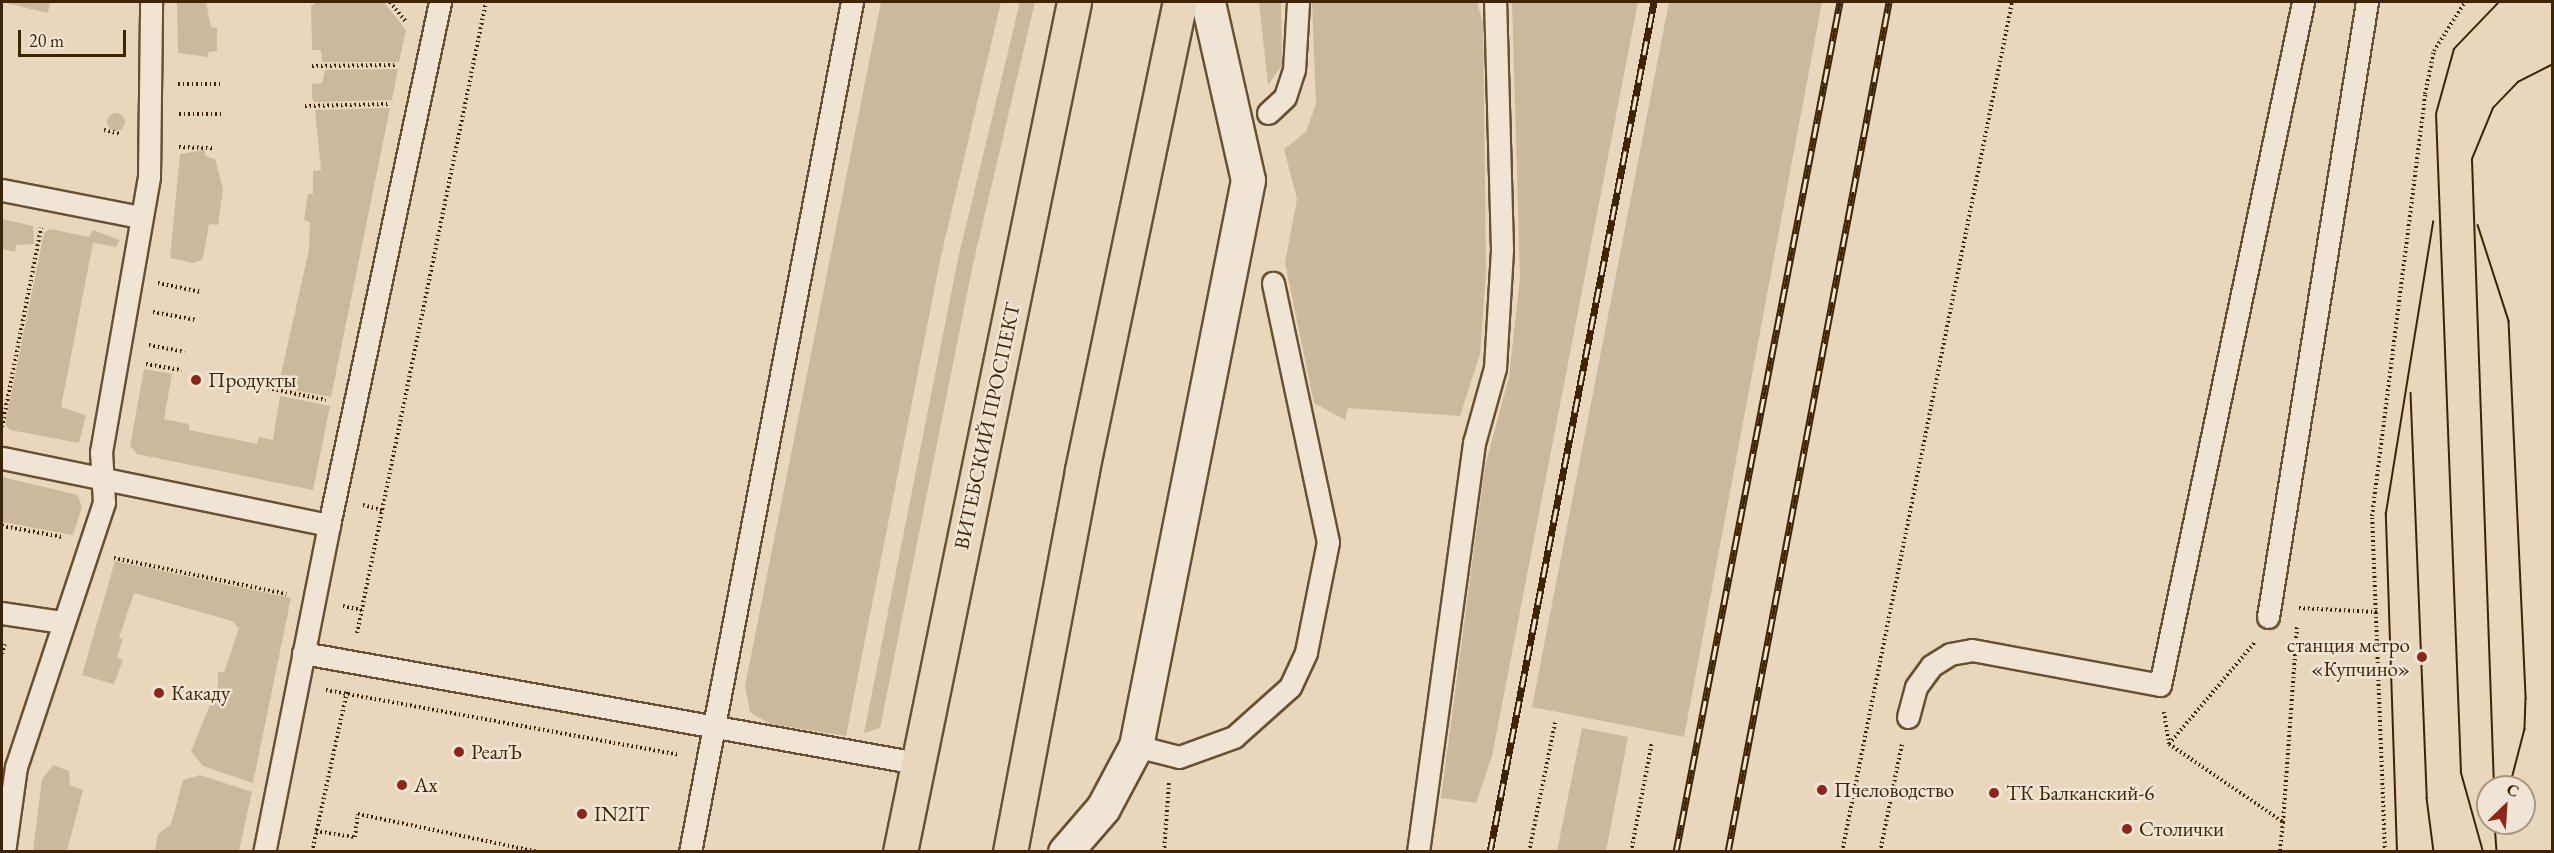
<!DOCTYPE html>
<html>
<head>
<meta charset="utf-8">
<style>
  body { margin:0 }
  #map { position:relative; width:2554px; height:853px; overflow:hidden; background:#e8d7bd; font-family:"EB Garamond",serif }
  div>[style] { position:absolute }
  [style*='--x'] { left:calc(var(--x)*1px); top:calc(var(--y)*1px); width:calc(var(--w)*1px); rotate:calc(var(--a)*1deg) }
  .green>* { inset:0; background:#cbb99d }
  .round { border-radius:50% }
  .path>* { height:4px; margin-top:-2px; transform-origin:0; background:repeating-linear-gradient(90deg,#3e2403 0 1.5px,transparent 0 4.5px) }
  .roads { filter:drop-shadow(2px 0 #685132) drop-shadow(-2px 0 #685132) drop-shadow(0 2px #685132) drop-shadow(0 -2px #685132) }
  .lane>* { height:21px; margin:-10.5px; padding:0 10.5px; transform-origin:10.5px; border-radius:10.5px; background:#f0e5d4 }
  .street>* { height:33px; margin:-16.5px; padding:0 16.5px; transform-origin:16.5px; border-radius:16.5px; background:#f0e5d4 }
  .primary>* { height:33px; margin:-16.5px; padding:0 16.5px; transform-origin:16.5px; border-radius:16.5px; background:#e8d7bd }
  .tram>* { height:1.5px; margin:-0.75px; padding:0 0.75px; transform-origin:0.75px; border-radius:0.75px; background:#3e2403 }
  .rail>* { height:7px; margin-top:-3.5px; transform-origin:0; background:repeating-linear-gradient(90deg,#f0e5d4 0 14px,#3e2403 0 28px); box-sizing:border-box; border-block:2px solid #3e2403 }
  .dots>* { width:16px; height:16px; translate:-50% -50%; box-sizing:border-box; border:3px solid #f0e5d4; border-radius:50% }
  span { translate:-50% -50%; white-space:nowrap; text-align:center; line-height:1.15; -webkit-text-stroke:5px #f0e5d4; paint-order:stroke }
  .poi-label { font-size:21px; color:#3e2403 }
  .left { translate:0 -50%; text-align:left }
  .right { translate:-100% -50%; text-align:right }
  .street-label { font-size:21px; color:#3e2403 }
  .frame { position:absolute; inset:0; border:3px solid #3e2403; pointer-events:none }
  .north { position:absolute; left:2476px; top:775px; width:60px; height:60px; box-sizing:border-box; background:#f0e5d4; border:2px solid #a99880; border-radius:50%; rotate:25deg; font-size:16px; font-weight:700; line-height:24px; text-align:center; color:#3e2403 }
  .north::after { content:''; display:block; margin:auto; width:21px; height:27px; background:#8f2418; clip-path:polygon(50% 0,100% 100%,50% 72%,0 100%) }
  .scale { position:absolute; left:18px; top:30px; width:108px; height:27px; box-sizing:border-box; border:3px solid #3e2403; border-top:0; padding-left:8px; font-size:18px; line-height:21px; white-space:nowrap; color:#3e2403; -webkit-text-stroke:4px #f0e5d4; paint-order:stroke }
</style>
</head>
<body>
<div id="map">
  <div class="green">
    <div style="clip-path:polygon(2px 2px,50px 2px,48px 13px)"></div>
    <div style="clip-path:polygon(177px 2px,206px 2px,211px 27px,217px 28px,217px 51px,208px 52px,208px 57px,178px 53px)"></div>
    <div style="clip-path:polygon(317px 2px,384px 2px,406px 30px,399px 62px,322px 62px,321px 50px,312px 50px,311px 6px)"></div>
    <div style="clip-path:polygon(881px 2px,1001px 2px,941px 256px,846px 736px,770px 724px,750px 712px,745px 686px)"></div>
    <div style="clip-path:polygon(1020px 2px,1035px 2px,973px 264px,880px 728px,864px 733px,958px 259px)"></div>
    <div style="clip-path:polygon(1259px 2px,1281px 2px,1282px 65px,1268px 85px)"></div>
    <div style="clip-path:polygon(1312px 2px,1477px 2px,1483px 23px,1486px 273px,1480px 354px,1460px 416px,1348px 408px,1345px 420px,1314px 403px,1285px 263px,1297px 199px,1284px 149px,1306px 132px,1316px 104px)"></div>
    <div style="clip-path:polygon(1512px 2px,1638px 2px,1492px 756px,1476px 803px,1441px 798px,1485px 466px,1509px 377px,1520px 278px)"></div>
    <div style="clip-path:polygon(1669px 2px,1822px 2px,1684px 737px,1532px 707px)"></div>
    <div style="clip-path:polygon(398px 69px,392px 100px,314px 102px,312px 98px,312px 84px,322px 83px,325px 70px)"></div>
    <div style="clip-path:polygon(390px 108px,331px 397px,278px 387px,309px 250px,310px 222px,304px 220px,308px 194px,313px 194px,313px 171px,321px 170px,315px 110px)"></div>
    <div class="round" style="left:107px;top:113px;width:18px;height:18px"></div>
    <div style="clip-path:polygon(205px 150px,205px 156px,215px 159px,223px 189px,218px 225px,209px 224px,203px 259px,193px 263px,170px 258px,180px 154px)"></div>
    <div style="clip-path:polygon(2px 219px,33px 226px,34px 244px,16px 245px,15px 252px,2px 249px)"></div>
    <div style="clip-path:polygon(50px 229px,89px 237px,93px 230px,120px 240px,116px 247px,93px 243px,61px 407px,86px 415px,79px 443px,10px 430px,5px 424px,44px 233px)"></div>
    <div style="clip-path:polygon(144px 369px,172px 374px,164px 419px,189px 424px,189px 430px,257px 444px,259px 437px,273px 440px,280px 396px,330px 406px,313px 490px,137px 454px,130px 446px)"></div>
    <div style="clip-path:polygon(2px 477px,78px 495px,82px 507px,73px 535px,2px 522px)"></div>
    <div style="clip-path:polygon(115px 561px,291px 598px,253px 783px,203px 766px,191px 751px,218px 685px,218px 671px,224px 673px,239px 628px,232px 621px,134px 593px,119px 638px,123px 639px,117px 657px,123px 660px,114px 684px,82px 675px)"></div>
    <div style="clip-path:polygon(1582px 728px,1628px 737px,1606px 851px,1557px 851px)"></div>
    <div style="clip-path:polygon(53px 765px,69px 771px,70px 785px,83px 790px,67px 851px,33px 851px,42px 779px)"></div>
    <div style="clip-path:polygon(200px 775px,252px 792px,239px 851px,155px 851px,158px 834px,171px 824px,183px 780px)"></div>
  </div>
  <div class="path">
    <div style="--x:390;--y:2;--w:26;--a:51"></div>
    <div style="--x:312;--y:66;--w:85;--a:-0.7"></div>
    <div style="--x:178;--y:84;--w:42;--a:0"></div>
    <div style="--x:305;--y:106;--w:84;--a:-1.4"></div>
    <div style="--x:179;--y:114;--w:44;--a:0"></div>
    <div style="--x:104;--y:130;--w:17;--a:13"></div>
    <div style="--x:179;--y:147;--w:36;--a:2"></div>
    <div style="--x:158;--y:283;--w:44;--a:11.8"></div>
    <div style="--x:153;--y:312;--w:44;--a:10.5"></div>
    <div style="--x:149;--y:345;--w:36;--a:11"></div>
    <div style="--x:146;--y:364;--w:36;--a:10"></div>
    <div style="--x:268;--y:388;--w:59;--a:11.7"></div>
    <div style="--x:2;--y:427;--w:203;--a:-78.9"></div>
    <div style="--x:363;--y:505;--w:20;--a:15"></div>
    <div style="--x:2;--y:526;--w:62;--a:10.2"></div>
    <div style="--x:114;--y:558;--w:176;--a:11.8"></div>
    <div style="--x:343;--y:606;--w:19;--a:12"></div>
    <div style="--x:2299;--y:608;--w:78;--a:2.9"></div>
    <div style="--x:357;--y:633;--w:644;--a:-78.45"></div>
    <div style="--x:2;--y:654;--w:10;--a:-73"></div>
    <div style="--x:326;--y:690;--w:359;--a:10.4"></div>
    <div style="--x:2164;--y:712;--w:32;--a:81"></div>
    <div style="--x:2169;--y:744;--w:135;--a:-49.8"></div>
    <div style="--x:2169;--y:744;--w:138;--a:34.4"></div>
    <div style="--x:2283;--y:822;--w:30;--a:96"></div>
    <div style="--x:2283;--y:822;--w:196;--a:-85.9"></div>
    <div style="--x:316;--y:831;--w:39;--a:9"></div>
    <div style="--x:355;--y:837;--w:23;--a:-83"></div>
    <div style="--x:358;--y:814;--w:184;--a:11.9"></div>
    <div style="--x:312;--y:852;--w:165;--a:-77.7"></div>
    <div style="--x:1164;--y:852;--w:69;--a:-85.9"></div>
    <div style="--x:1529;--y:852;--w:132;--a:-78.6"></div>
    <div style="--x:1631;--y:852;--w:112;--a:-79.2"></div>
    <div style="--x:1842;--y:852;--w:867;--a:-78.69"></div>
    <div style="--x:1880;--y:852;--w:110;--a:-78.5"></div>
    <div style="--x:2385;--y:852;--w:336;--a:-92.2"></div>
    <div style="--x:2372;--y:516;--w:425;--a:-82.8"></div>
    <div style="--x:2425;--y:94;--w:44;--a:-78.2"></div>
    <div style="--x:2434;--y:51;--w:58;--a:-57.7"></div>
  </div>
  <div class="roads">
    <div class="lane">
      <div style="--x:1268;--y:113;--w:23;--a:-43"></div>
      <div style="--x:1285;--y:97;--w:28;--a:-72"></div>
      <div style="--x:1294;--y:70;--w:68;--a:-86.6"></div>
      <div style="--x:2;--y:190;--w:141;--a:11.1"></div>
      <div style="--x:2;--y:458;--w:334;--a:11.6"></div>
      <div style="--x:329;--y:525;--w:333;--a:101.2"></div>
      <div style="--x:329;--y:525;--w:535;--a:-78.02"></div>
      <div style="--x:2;--y:613;--w:61;--a:8.5"></div>
      <div style="--x:2268;--y:617;--w:623;--a:-80.86"></div>
      <div style="--x:303;--y:653;--w:624;--a:10.16"></div>
      <div style="--x:1908;--y:717;--w:31;--a:-75"></div>
      <div style="--x:1916;--y:687;--w:26;--a:-54"></div>
      <div style="--x:1931;--y:666;--w:22;--a:-32"></div>
      <div style="--x:1950;--y:654;--w:22;--a:-10"></div>
      <div style="--x:1972;--y:650;--w:191;--a:10.5"></div>
      <div style="--x:2160;--y:685;--w:698;--a:-78.17"></div>
      <div style="--x:1136;--y:746;--w:44;--a:14.3"></div>
      <div style="--x:1179;--y:757;--w:59;--a:-20"></div>
      <div style="--x:1234;--y:737;--w:75;--a:-41.8"></div>
      <div style="--x:1290;--y:687;--w:38;--a:-65"></div>
      <div style="--x:1306;--y:652;--w:112;--a:-78.7"></div>
      <div style="--x:1328;--y:542;--w:265;--a:-102"></div>
      <div style="--x:4;--y:852;--w:86;--a:-82"></div>
      <div style="--x:16;--y:767;--w:279;--a:-71.6"></div>
      <div style="--x:104;--y:502;--w:50;--a:-93.4"></div>
      <div style="--x:101;--y:452;--w:280;--a:-80.1"></div>
      <div style="--x:149;--y:176;--w:174;--a:-89.3"></div>
      <div style="--x:690;--y:852;--w:865;--a:-79.21"></div>
      <div style="--x:1418;--y:852;--w:413;--a:-82.2"></div>
      <div style="--x:1474;--y:443;--w:78;--a:-74.4"></div>
      <div style="--x:1495;--y:368;--w:119;--a:-86.6"></div>
      <div style="--x:1502;--y:249;--w:247;--a:-91.6"></div>
    </div>
    <div class="street">
      <div style="--x:1065;--y:852;--w:58;--a:-49.2"></div>
      <div style="--x:1103;--y:808;--w:70;--a:-62"></div>
      <div style="--x:1136;--y:746;--w:577;--a:-78.81"></div>
      <div style="--x:1248;--y:180;--w:182;--a:-102.7"></div>
    </div>
    <div class="primary">
      <div style="--x:900;--y:852;--w:868;--a:-78.43"></div>
      <div style="--x:1010;--y:852;--w:389;--a:-79.3"></div>
      <div style="--x:1082;--y:470;--w:478;--a:-78.2"></div>
    </div>
  </div>
  <div class="tram">
    <div style="--x:2478;--y:225;--w:101;--a:72.1"></div>
    <div style="--x:2509;--y:321;--w:378;--a:87.4"></div>
    <div style="--x:2526;--y:699;--w:30;--a:92"></div>
    <div style="--x:2525;--y:729;--w:60;--a:104.5"></div>
    <div style="--x:2411;--y:393;--w:405;--a:87.7"></div>
    <div style="--x:2427;--y:798;--w:54;--a:82.6"></div>
    <div style="--x:2494;--y:787;--w:628;--a:-92.01"></div>
    <div style="--x:2472;--y:159;--w:55;--a:-67.6"></div>
    <div style="--x:2493;--y:108;--w:36;--a:-46"></div>
    <div style="--x:2518;--y:82;--w:38;--a:-27"></div>
    <div style="--x:2495;--y:823;--w:29;--a:86"></div>
    <div style="--x:2397;--y:852;--w:339;--a:-91.9"></div>
    <div style="--x:2386;--y:513;--w:295;--a:-80.8"></div>
    <div style="--x:2483;--y:852;--w:82;--a:-105.6"></div>
    <div style="--x:2461;--y:773;--w:659;--a:-92.17"></div>
    <div style="--x:2436;--y:114;--w:67;--a:-74.5"></div>
    <div style="--x:2454;--y:49;--w:65;--a:-46.2"></div>
  </div>
  <div class="rail">
    <div style="--x:1490;--y:852;--w:866;--a:-79.08"></div>
    <div style="--x:1676;--y:852;--w:866;--a:-79.08"></div>
    <div style="--x:1728;--y:852;--w:865;--a:-79.27"></div>
  </div>
  <div class="dots">
    <div style="left:196px;top:380px;background:#8f2418"></div>
    <div style="left:2422px;top:657px;background:#8f2418"></div>
    <div style="left:159px;top:693px;background:#8f2418"></div>
    <div style="left:459px;top:752px;background:#8f2418"></div>
    <div style="left:402px;top:785px;background:#8f2418"></div>
    <div style="left:1822px;top:790px;background:#8f2418"></div>
    <div style="left:1994px;top:793px;background:#8f2418"></div>
    <div style="left:582px;top:814px;background:#8f2418"></div>
    <div style="left:2127px;top:829px;background:#8f2418"></div>
  </div>
  <div class="poi-label">
    <span class="left" style="left:208px;top:380px">Продукты</span>
    <span class="right" style="left:2410px;top:657px">станция метро<br>«Купчино»</span>
    <span class="left" style="left:171px;top:693px">Какаду</span>
    <span class="left" style="left:471px;top:752px">РеалЪ</span>
    <span class="left" style="left:414px;top:785px">Ах</span>
    <span class="left" style="left:1834px;top:790px">Пчеловодство</span>
    <span class="left" style="left:2006px;top:793px">ТК Балканский-6</span>
    <span class="left" style="left:594px;top:814px">IN2IT</span>
    <span class="left" style="left:2139px;top:829px">Столички</span>
  </div>
  <div class="street-label">
    <span style="left:987px;top:426px;rotate:-78deg">ВИТЕБСКИЙ ПРОСПЕКТ</span>
  </div>
  <div class="frame"></div>
  <div class="north">С</div>
  <div class="scale">20 m</div>
</div>
</body>
</html>
